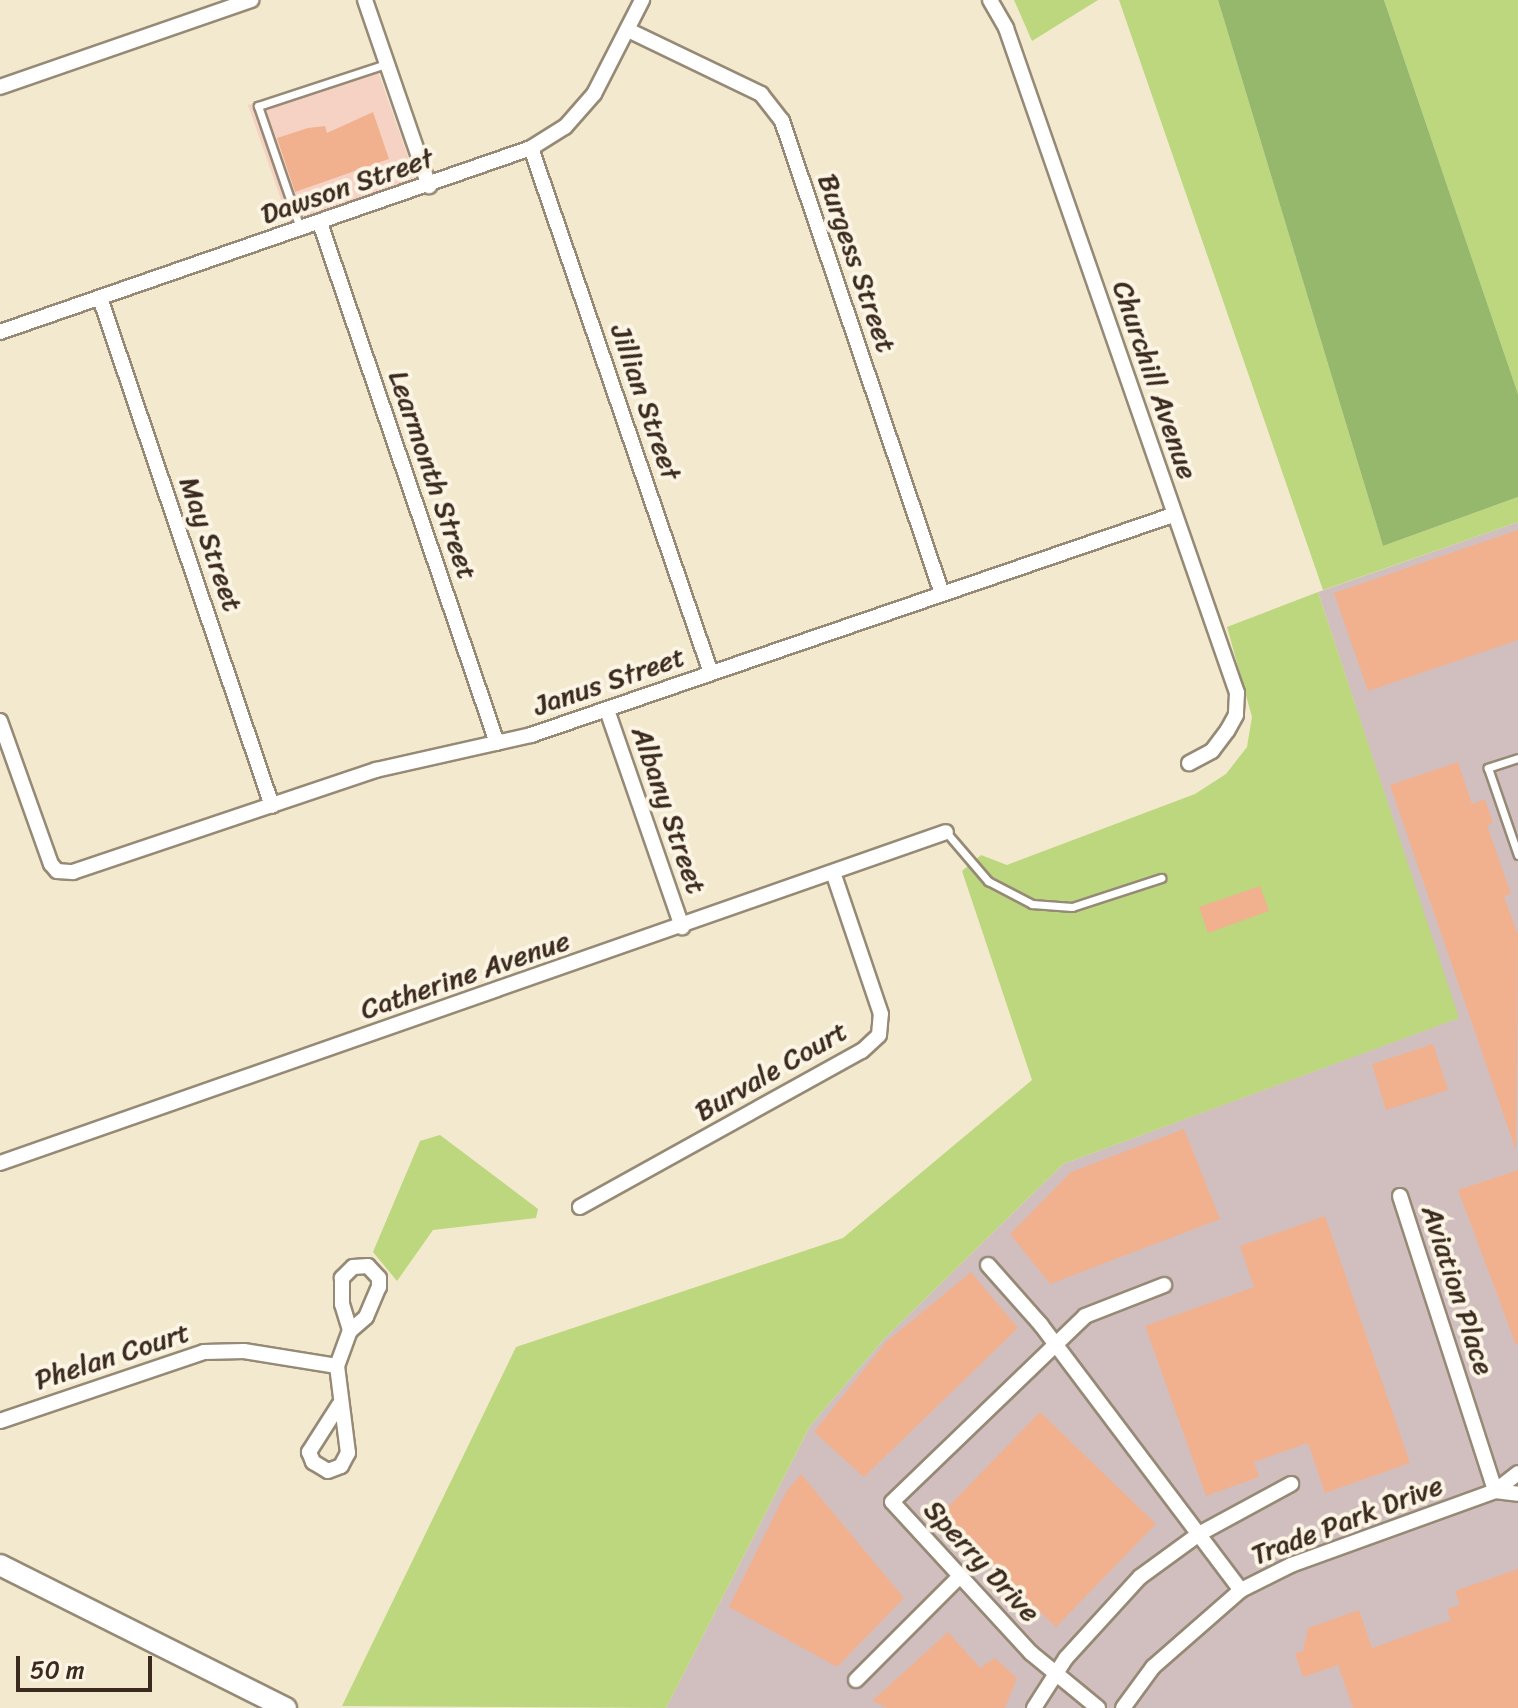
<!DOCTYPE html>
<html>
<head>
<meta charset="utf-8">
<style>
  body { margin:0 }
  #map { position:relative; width:1518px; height:1708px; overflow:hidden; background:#f2e9ce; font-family:Sriracha,sans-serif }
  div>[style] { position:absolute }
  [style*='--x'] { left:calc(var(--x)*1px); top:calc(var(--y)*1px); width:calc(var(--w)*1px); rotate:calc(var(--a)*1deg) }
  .built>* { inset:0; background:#f6d2c5 }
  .industrial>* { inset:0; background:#d1bfbf }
  .green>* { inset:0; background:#bcd77d }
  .forest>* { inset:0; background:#95b86c }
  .building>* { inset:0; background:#f1b18e }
  .roads { filter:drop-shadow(2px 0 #968a76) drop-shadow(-2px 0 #968a76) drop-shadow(0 2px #968a76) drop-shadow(0 -2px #968a76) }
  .lane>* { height:7px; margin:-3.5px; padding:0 3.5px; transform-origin:3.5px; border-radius:3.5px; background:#fff }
  .street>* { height:14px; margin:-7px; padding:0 7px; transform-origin:7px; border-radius:7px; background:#fff }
  .secondary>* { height:20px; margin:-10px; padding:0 10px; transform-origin:10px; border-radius:10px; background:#fff }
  span { translate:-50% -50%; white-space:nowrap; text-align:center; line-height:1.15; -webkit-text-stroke:8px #fcf5e5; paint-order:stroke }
  .street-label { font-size:28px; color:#3b2a1e }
  .scale { position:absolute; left:16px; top:1656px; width:136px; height:36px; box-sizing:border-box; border:4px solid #3b2a1e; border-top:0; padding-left:10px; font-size:24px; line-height:28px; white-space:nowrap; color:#3b2a1e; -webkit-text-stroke:6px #fcf5e5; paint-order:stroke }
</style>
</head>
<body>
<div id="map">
  <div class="built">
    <div style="clip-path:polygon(376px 66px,416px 179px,290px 225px,248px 105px)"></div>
  </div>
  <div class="industrial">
    <div style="clip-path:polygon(1518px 522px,1518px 1708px,666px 1708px,810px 1426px,885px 1338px,1063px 1164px,1458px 1018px,1318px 592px)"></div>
  </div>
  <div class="green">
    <div style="clip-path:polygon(1014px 0,1098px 0,1032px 41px)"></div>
    <div style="clip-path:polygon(1119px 0,1218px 0,1383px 546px,1518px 497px,1518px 522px,1323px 590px)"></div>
    <div style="clip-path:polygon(1384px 0,1518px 0,1518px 394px)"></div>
    <div style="clip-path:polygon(1318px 592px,1459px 1018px,1063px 1164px,885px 1338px,810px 1426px,666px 1708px,342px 1706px,516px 1347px,843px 1238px,1032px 1080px,962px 871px,981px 855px,1007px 865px,1195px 794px,1226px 774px,1247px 747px,1252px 717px,1227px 627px)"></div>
    <div style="clip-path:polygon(440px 1135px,538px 1209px,536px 1218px,433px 1230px,397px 1281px,373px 1252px,420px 1141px)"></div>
  </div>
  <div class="forest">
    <div style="clip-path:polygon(1218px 0,1384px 0,1518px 394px,1518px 497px,1383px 546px)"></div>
  </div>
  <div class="building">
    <div style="clip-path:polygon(373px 112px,389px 159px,295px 192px,277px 138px,308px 128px,325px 126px,327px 133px)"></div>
    <div style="clip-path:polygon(1518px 530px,1518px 640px,1368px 691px,1334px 593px)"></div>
    <div style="clip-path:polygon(1458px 762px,1472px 804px,1485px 799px,1493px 823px,1487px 825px,1511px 894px,1504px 896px,1518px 935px,1516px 1151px,1390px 785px)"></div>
    <div style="clip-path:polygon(1260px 886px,1269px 911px,1208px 933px,1199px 907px)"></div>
    <div style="clip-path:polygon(1433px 1044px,1448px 1090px,1386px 1110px,1372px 1064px)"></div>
    <div style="clip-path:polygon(1184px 1129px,1220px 1219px,1050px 1284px,1010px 1234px,1071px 1172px)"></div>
    <div style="clip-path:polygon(1518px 1170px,1518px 1344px,1516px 1345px,1458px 1190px)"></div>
    <div style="clip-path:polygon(1325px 1216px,1410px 1463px,1325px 1493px,1308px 1443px,1254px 1462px,1259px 1477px,1206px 1496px,1145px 1326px,1254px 1287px,1240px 1246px)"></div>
    <div style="clip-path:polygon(971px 1272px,1018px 1328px,864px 1477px,814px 1432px,886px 1342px)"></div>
    <div style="clip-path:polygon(1040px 1412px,1156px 1524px,1056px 1627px,940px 1515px)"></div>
    <div style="clip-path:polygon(801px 1474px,904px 1598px,837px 1667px,729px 1607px,786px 1492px)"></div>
    <div style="clip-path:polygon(1518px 1569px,1518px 1708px,1353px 1708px,1338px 1665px,1303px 1677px,1295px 1653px,1303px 1651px,1308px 1628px,1359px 1610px,1372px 1648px,1451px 1620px,1447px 1609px,1460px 1605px,1455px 1591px)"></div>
    <div style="clip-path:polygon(948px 1632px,980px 1668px,995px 1658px,1017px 1678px,1005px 1708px,888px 1708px,872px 1701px)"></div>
  </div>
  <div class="roads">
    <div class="lane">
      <div style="--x:300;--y:228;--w:129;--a:-109"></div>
      <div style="--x:258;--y:106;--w:135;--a:-18.2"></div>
      <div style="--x:1518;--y:758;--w:32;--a:162"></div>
      <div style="--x:1488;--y:768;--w:92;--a:71"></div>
      <div style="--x:946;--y:832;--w:65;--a:49.4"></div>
      <div style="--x:988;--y:881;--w:50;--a:27.6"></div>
      <div style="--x:1032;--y:904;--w:40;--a:4.3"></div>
      <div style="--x:1072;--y:907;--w:94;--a:-18"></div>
    </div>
    <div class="street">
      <div style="--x:365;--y:0;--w:197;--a:71"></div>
      <div style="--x:990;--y:0;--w:32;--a:60"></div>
      <div style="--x:1006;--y:28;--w:704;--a:70.84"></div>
      <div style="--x:1237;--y:693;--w:22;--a:93"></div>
      <div style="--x:1236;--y:715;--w:18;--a:119"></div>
      <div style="--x:1227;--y:731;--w:25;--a:127"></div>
      <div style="--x:1212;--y:751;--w:26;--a:152"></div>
      <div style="--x:628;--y:30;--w:148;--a:25.7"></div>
      <div style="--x:761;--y:94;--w:34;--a:52"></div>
      <div style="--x:782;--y:121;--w:499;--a:71.3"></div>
      <div style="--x:0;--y:87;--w:266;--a:-19.1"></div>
      <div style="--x:531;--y:148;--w:555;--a:71.08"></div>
      <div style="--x:320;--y:223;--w:549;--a:71.2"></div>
      <div style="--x:100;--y:298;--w:536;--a:71.29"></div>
      <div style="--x:0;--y:332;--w:562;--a:-19.11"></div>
      <div style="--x:531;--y:148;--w:40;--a:-32"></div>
      <div style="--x:565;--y:127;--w:44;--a:-48.7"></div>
      <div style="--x:594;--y:94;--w:106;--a:-62.9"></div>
      <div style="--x:607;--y:710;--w:230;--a:70.9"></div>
      <div style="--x:0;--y:721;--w:152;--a:70.4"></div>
      <div style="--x:51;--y:864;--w:9;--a:49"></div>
      <div style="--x:57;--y:871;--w:16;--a:4"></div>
      <div style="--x:73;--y:872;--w:320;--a:-18.6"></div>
      <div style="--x:376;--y:770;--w:159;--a:-12.7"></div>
      <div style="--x:531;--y:735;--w:679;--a:-18.92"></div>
      <div style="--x:0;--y:1163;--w:1002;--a:-19.28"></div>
      <div style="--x:1400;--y:1196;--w:310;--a:72.1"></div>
      <div style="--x:580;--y:1207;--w:322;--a:-29"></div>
      <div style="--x:862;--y:1051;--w:23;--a:-43"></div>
      <div style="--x:879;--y:1035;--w:21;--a:-85"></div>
      <div style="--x:881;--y:1014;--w:147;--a:-108.7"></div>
      <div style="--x:988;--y:1265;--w:80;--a:48.5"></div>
      <div style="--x:1041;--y:1325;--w:332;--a:53"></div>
      <div style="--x:339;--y:1405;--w:56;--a:122.6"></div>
      <div style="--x:309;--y:1452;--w:11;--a:68"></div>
      <div style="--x:313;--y:1462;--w:17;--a:31"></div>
      <div style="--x:328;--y:1471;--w:14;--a:-21"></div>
      <div style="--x:341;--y:1466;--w:15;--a:-62"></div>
      <div style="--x:348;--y:1453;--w:88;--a:-97.2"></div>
      <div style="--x:337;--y:1366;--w:37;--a:-70"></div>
      <div style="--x:350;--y:1331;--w:21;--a:-41"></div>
      <div style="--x:366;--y:1317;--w:33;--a:-67"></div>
      <div style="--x:379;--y:1287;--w:9;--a:-90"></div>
      <div style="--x:379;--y:1278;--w:16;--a:-133"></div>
      <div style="--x:368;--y:1266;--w:15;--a:176"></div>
      <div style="--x:353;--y:1267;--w:16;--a:135"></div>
      <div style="--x:342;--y:1278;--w:26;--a:90"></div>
      <div style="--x:342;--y:1304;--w:28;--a:73"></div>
      <div style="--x:0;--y:1421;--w:215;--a:-18.7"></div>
      <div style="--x:204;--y:1352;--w:40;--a:-1.4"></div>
      <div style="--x:244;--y:1351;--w:94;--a:9.2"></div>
      <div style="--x:1495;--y:1491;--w:23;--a:7"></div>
      <div style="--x:856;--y:1680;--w:147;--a:-45"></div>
      <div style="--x:1034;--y:1708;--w:59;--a:-57.4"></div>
      <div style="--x:1066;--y:1658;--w:110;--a:-47.6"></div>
      <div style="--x:1140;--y:1577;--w:73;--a:-36.1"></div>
      <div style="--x:1199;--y:1534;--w:105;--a:-28.5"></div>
      <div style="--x:1098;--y:1708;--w:87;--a:-140.6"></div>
      <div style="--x:1031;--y:1653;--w:205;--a:-132.6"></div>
      <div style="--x:892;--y:1502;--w:268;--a:-43.9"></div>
      <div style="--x:1085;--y:1316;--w:85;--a:-21.4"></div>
      <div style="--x:1123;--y:1708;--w:51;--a:-53.8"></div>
      <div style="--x:1153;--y:1667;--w:117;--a:-41.2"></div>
      <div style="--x:1241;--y:1590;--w:56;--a:-26.6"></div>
      <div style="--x:1291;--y:1565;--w:217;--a:-19.9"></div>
      <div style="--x:1495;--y:1491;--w:29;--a:-38"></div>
    </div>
    <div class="secondary">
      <div style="--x:0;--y:1565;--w:320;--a:26.6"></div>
    </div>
  </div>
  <div class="street-label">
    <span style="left:347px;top:186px;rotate:-19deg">Dawson Street</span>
    <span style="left:857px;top:263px;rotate:71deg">Burgess Street</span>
    <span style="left:1155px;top:380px;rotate:71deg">Churchill Avenue</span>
    <span style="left:646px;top:402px;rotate:71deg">Jillian Street</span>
    <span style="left:433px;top:475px;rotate:71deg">Learmonth Street</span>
    <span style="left:211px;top:544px;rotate:71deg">May Street</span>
    <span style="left:609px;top:681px;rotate:-19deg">Janus Street</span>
    <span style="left:669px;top:810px;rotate:71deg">Albany Street</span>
    <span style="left:465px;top:975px;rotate:-19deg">Catherine Avenue</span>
    <span style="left:771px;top:1071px;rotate:-30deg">Burvale Court</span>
    <span style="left:1458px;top:1290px;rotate:72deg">Aviation Place</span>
    <span style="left:112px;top:1356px;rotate:-18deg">Phelan Court</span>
    <span style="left:1347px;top:1520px;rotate:-21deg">Trade Park Drive</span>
    <span style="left:982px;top:1561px;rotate:47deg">Sperry Drive</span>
  </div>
  <div class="scale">50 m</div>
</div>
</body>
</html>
